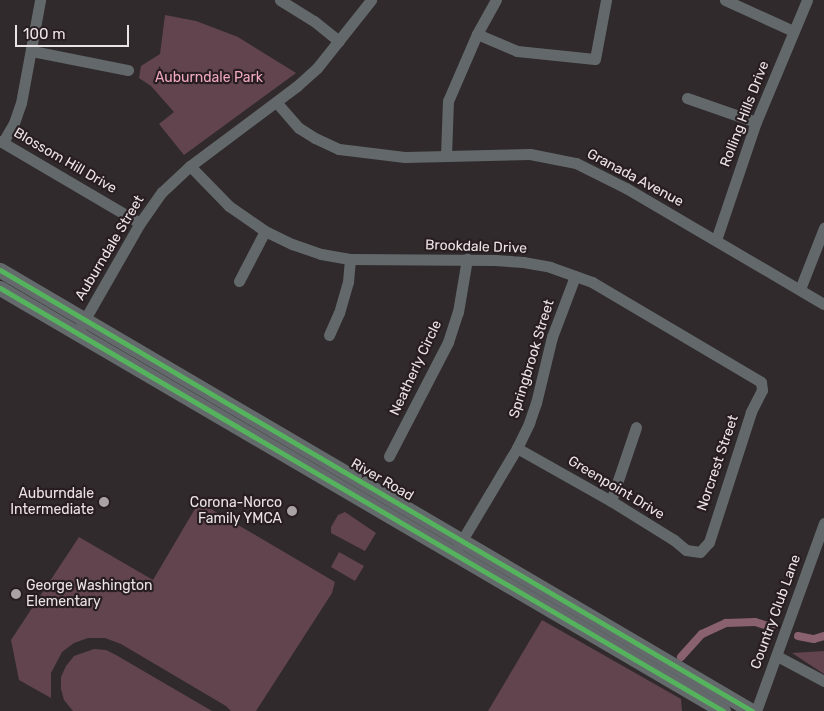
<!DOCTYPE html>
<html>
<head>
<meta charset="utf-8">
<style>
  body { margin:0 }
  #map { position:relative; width:824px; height:711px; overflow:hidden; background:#302a2c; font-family:Rubik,sans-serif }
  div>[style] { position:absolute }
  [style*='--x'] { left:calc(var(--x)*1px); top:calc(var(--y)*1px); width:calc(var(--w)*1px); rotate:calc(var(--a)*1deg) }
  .green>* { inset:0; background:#62444f }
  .canal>* { height:8px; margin:-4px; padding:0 4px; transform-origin:4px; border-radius:4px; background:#8a616f }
  .minor>* { height:11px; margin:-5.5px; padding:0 5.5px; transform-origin:5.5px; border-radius:5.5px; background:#63696a }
  .major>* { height:15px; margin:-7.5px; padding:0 7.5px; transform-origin:7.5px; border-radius:7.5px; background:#646a6c }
  .cycleway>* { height:5px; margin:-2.5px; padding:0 2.5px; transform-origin:2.5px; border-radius:2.5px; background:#56b35d }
  .dots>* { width:14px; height:14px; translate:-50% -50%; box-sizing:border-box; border:2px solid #281e21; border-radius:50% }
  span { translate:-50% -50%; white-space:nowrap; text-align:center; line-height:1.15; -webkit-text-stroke:4.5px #281e21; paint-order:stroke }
  .park-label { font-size:14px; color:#f1a8c1 }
  .street-label { font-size:14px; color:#ebe4e6 }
  .poi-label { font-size:14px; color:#ebe4e6 }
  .right { translate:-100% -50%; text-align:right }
  .left { translate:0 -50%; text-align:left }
  .scale { position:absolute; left:15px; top:25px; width:114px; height:22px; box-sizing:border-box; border:2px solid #ebe4e6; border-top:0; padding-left:6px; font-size:15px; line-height:18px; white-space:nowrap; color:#ebe4e6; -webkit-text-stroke:4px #281e21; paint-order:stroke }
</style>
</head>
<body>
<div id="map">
  <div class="green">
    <div style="clip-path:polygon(165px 15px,196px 21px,238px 37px,296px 73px,184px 155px,159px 124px,174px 112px,151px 86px,139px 78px,141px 66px,160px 54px)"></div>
    <div style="clip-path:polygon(199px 502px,335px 582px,332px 593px,256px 711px,231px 711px,226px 706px,121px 644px,105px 638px,88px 638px,74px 643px,62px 652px,51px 673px,51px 698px,19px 680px,11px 640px,79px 537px,153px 580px)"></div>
    <div style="clip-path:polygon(345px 512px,376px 533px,365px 551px,331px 533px,331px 527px,338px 515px)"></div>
    <div style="clip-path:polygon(339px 552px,364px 566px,355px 581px,331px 567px)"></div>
    <div style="clip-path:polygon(542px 620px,681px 699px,682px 711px,488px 711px)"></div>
    <div style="clip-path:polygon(94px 649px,106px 650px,116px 655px,212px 711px,73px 711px,64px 700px,61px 689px,61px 677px,66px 666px,74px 656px)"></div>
    <div style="clip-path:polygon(824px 651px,824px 674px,792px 653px)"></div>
  </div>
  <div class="canal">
    <div style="--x:798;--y:636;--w:16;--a:11"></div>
    <div style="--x:814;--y:639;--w:10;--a:-17"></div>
    <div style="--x:681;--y:657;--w:31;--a:-48"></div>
    <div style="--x:702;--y:634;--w:26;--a:-25"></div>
    <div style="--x:726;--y:623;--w:29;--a:-2"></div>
    <div style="--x:755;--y:622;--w:17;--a:17"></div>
  </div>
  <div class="minor">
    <div style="--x:280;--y:0;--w:40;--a:32"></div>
    <div style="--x:314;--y:21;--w:32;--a:39"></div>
    <div style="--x:725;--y:0;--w:75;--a:24.5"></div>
    <div style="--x:477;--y:34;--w:43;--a:23"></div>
    <div style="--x:517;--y:51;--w:78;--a:5.9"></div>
    <div style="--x:595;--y:59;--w:60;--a:-79.4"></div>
    <div style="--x:32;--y:51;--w:98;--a:11.2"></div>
    <div style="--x:687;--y:98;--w:73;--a:19.2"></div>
    <div style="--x:277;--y:103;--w:33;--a:49"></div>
    <div style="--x:299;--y:128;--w:19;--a:32"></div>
    <div style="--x:315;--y:138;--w:26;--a:25"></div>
    <div style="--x:339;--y:149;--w:66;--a:6.9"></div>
    <div style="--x:405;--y:157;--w:125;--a:-1.4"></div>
    <div style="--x:530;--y:154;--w:47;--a:11.1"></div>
    <div style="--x:576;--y:163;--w:56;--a:26.6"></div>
    <div style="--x:626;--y:188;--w:229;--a:30.4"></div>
    <div style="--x:0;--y:141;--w:162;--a:30.4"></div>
    <div style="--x:3;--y:142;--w:22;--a:-60"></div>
    <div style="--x:14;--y:123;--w:21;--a:-71"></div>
    <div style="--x:21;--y:103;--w:105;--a:-79.5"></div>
    <div style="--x:446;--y:155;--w:54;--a:-87.9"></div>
    <div style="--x:448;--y:101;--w:73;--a:-66.6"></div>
    <div style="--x:477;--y:34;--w:39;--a:-61"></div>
    <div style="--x:190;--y:166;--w:56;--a:45.7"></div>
    <div style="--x:229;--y:206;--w:44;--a:34.8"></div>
    <div style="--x:265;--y:231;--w:30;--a:26"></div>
    <div style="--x:292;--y:244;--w:31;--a:19"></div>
    <div style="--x:321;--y:254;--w:29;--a:10"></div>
    <div style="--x:350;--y:259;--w:145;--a:0.4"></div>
    <div style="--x:495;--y:260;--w:28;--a:4"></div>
    <div style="--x:523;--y:262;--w:27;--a:10"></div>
    <div style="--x:550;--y:267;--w:45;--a:19.7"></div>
    <div style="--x:592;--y:282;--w:196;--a:30.6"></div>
    <div style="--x:761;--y:382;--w:8;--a:83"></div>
    <div style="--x:762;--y:390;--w:25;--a:117"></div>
    <div style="--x:751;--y:412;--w:137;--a:107.9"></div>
    <div style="--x:709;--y:542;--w:13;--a:132"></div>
    <div style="--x:700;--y:552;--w:14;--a:-172"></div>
    <div style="--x:686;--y:550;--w:16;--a:-140"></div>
    <div style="--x:674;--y:540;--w:74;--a:-148.2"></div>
    <div style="--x:611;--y:501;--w:108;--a:-150.6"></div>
    <div style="--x:716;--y:240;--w:125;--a:-71.3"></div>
    <div style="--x:756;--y:122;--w:132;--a:-67.3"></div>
    <div style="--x:239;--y:281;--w:56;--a:-62.5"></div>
    <div style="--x:800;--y:289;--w:66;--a:-68.5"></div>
    <div style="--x:77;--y:333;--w:127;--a:-60.2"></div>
    <div style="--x:140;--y:223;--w:38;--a:-55"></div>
    <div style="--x:162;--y:192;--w:38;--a:-43"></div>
    <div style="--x:190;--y:166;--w:134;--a:-36.8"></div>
    <div style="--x:297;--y:86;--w:27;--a:-42"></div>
    <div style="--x:317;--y:68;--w:87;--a:-51.5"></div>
    <div style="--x:329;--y:335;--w:24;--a:-66"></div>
    <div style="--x:339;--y:313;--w:32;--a:-74"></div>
    <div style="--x:348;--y:282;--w:23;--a:-85"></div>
    <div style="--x:389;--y:456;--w:128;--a:-62.6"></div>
    <div style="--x:448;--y:342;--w:32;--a:-72"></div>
    <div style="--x:458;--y:312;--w:54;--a:-80.4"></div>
    <div style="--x:611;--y:501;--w:78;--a:-71.3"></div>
    <div style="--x:458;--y:547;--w:115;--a:-59.2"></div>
    <div style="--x:517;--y:448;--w:28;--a:-64"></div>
    <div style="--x:529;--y:423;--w:21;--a:-71"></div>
    <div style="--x:536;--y:403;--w:68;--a:-76.4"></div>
    <div style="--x:552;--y:337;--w:65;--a:-69.3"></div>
    <div style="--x:777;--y:656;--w:53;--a:28"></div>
    <div style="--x:756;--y:711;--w:200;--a:-70.1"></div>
  </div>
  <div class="major">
    <div style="--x:0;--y:270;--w:872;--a:30.39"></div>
    <div style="--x:0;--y:288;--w:838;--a:30.33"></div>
  </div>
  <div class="cycleway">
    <div style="--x:0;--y:270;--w:872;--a:30.39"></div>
    <div style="--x:0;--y:288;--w:838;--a:30.33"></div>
  </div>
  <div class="dots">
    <div style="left:104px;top:502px;background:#aaa3a5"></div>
    <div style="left:292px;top:511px;background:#aaa3a5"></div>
    <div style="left:16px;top:594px;background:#aaa3a5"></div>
  </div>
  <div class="park-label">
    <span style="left:209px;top:78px">Auburndale Park</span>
  </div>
  <div class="street-label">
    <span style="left:745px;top:114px;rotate:-69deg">Rolling Hills Drive</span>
    <span style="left:65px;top:161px;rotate:30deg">Blossom Hill Drive</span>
    <span style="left:635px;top:178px;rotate:28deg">Granada Avenue</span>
    <span style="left:476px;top:247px;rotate:2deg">Brookdale Drive</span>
    <span style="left:110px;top:248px;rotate:-59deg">Auburndale Street</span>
    <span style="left:532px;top:359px;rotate:-73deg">Springbrook Street</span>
    <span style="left:416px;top:368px;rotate:-65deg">Neatherly Circle</span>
    <span style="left:718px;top:463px;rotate:-71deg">Norcrest Street</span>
    <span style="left:382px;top:480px;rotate:30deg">River Road</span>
    <span style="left:616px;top:488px;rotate:31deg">Greenpoint Drive</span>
    <span style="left:776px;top:612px;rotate:-70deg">Country Club Lane</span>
  </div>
  <div class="poi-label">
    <span class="right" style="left:94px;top:502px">Auburndale<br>Intermediate</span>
    <span class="right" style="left:282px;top:511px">Corona-Norco<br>Family YMCA</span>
    <span class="left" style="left:26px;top:594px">George Washington<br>Elementary</span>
  </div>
  <div class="scale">100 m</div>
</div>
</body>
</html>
